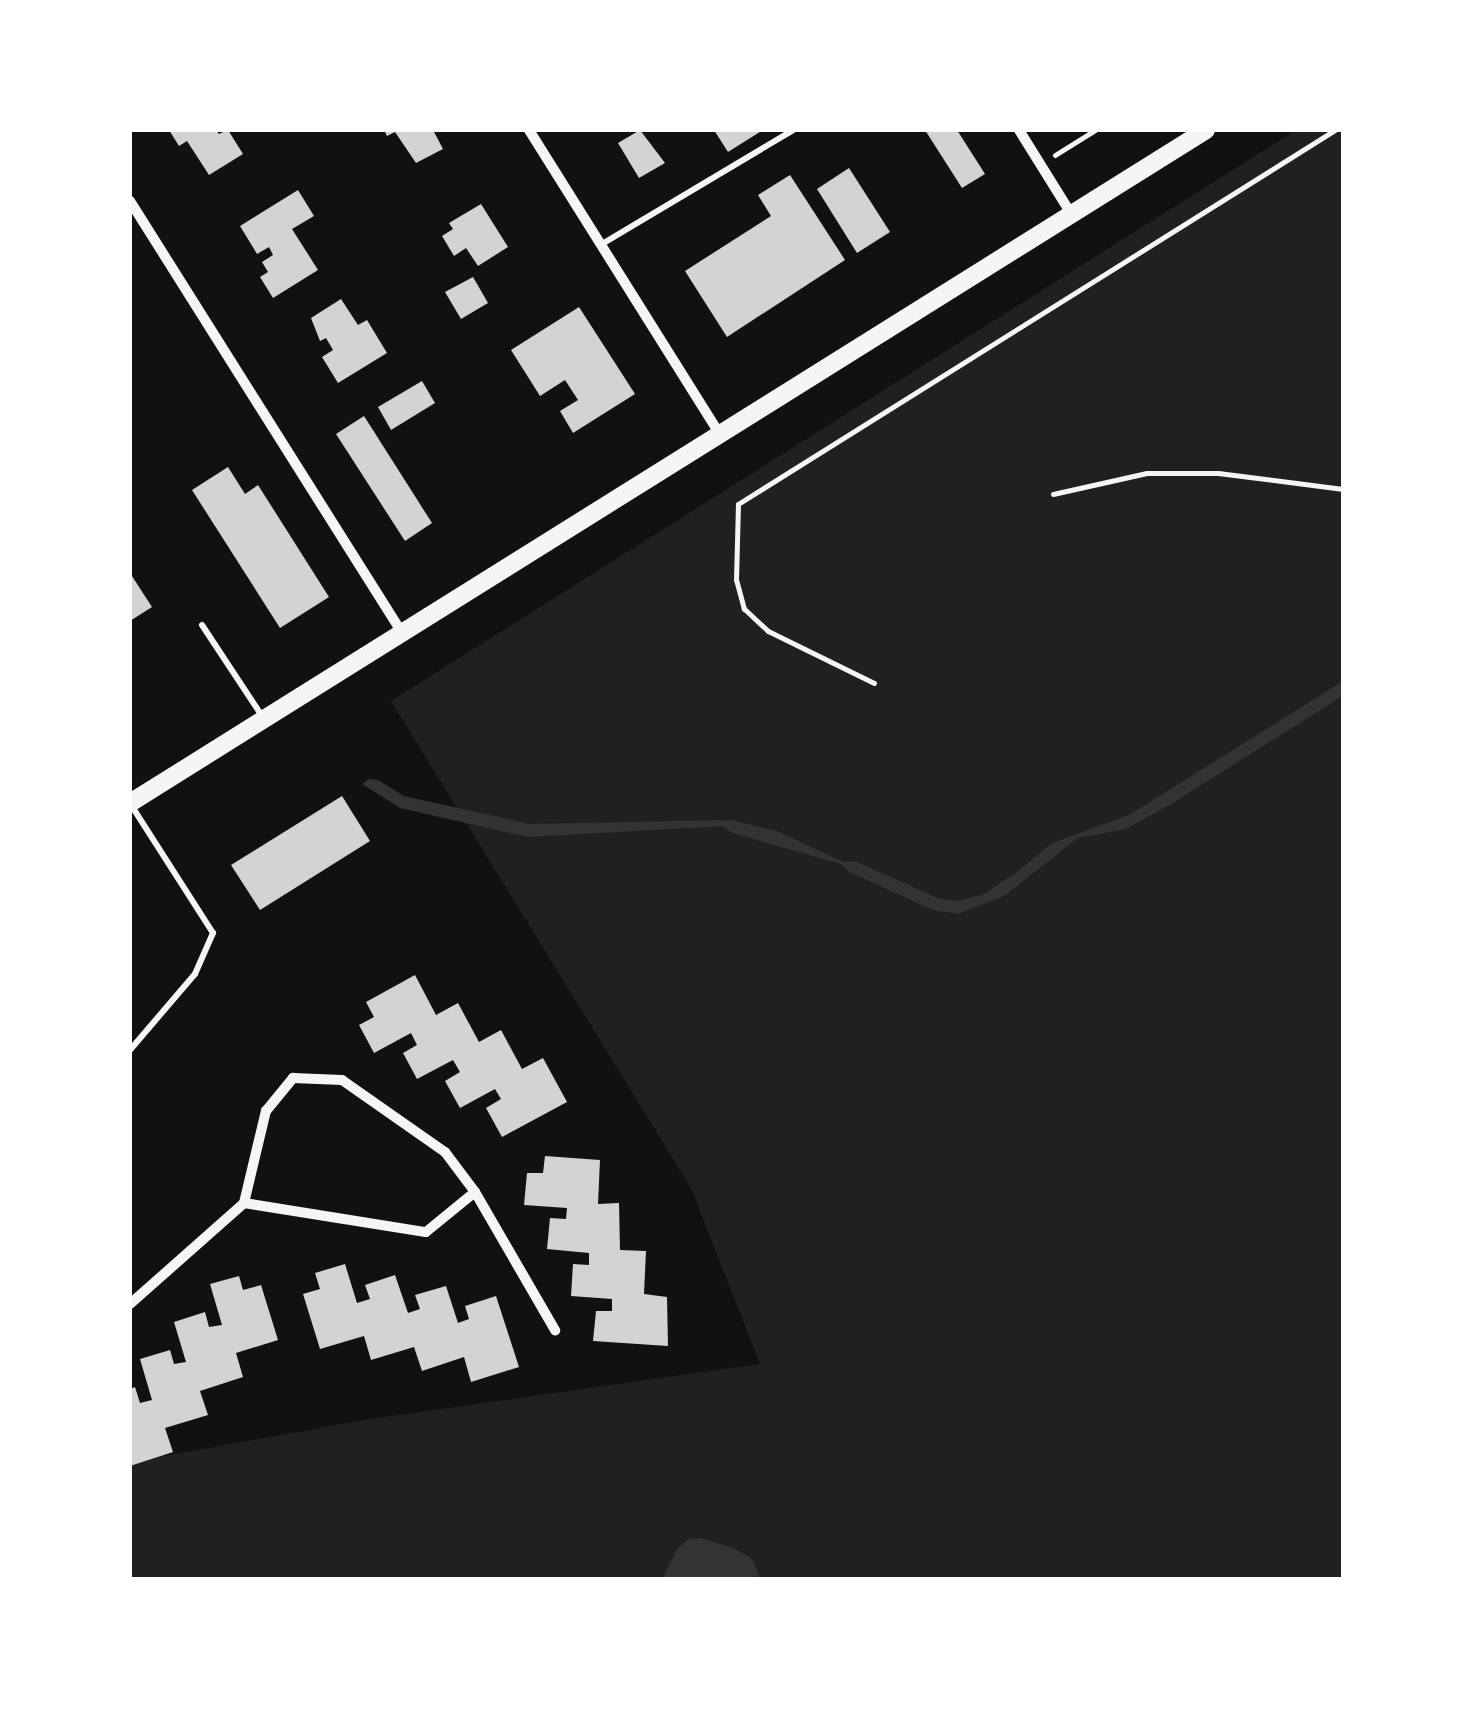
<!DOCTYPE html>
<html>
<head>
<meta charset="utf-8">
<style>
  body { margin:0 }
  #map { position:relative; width:1473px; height:1709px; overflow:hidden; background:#111; font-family:"Source Serif 4",serif }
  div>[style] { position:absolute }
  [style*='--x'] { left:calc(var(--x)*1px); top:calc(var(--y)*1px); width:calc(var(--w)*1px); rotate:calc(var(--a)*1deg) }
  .green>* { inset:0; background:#202020 }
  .water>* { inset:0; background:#333 }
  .building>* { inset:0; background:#d3d3d3 }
  .path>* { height:5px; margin:-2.5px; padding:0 2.5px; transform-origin:2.5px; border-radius:2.5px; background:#f5f5f5 }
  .service>* { height:6px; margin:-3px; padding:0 3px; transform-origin:3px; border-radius:3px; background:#f5f5f5 }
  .minor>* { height:10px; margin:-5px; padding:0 5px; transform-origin:5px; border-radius:5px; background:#f5f5f5 }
  .secondary>* { height:18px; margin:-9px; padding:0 9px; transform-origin:9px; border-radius:9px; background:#f5f5f5 }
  span { translate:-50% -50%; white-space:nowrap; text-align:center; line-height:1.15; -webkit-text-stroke:8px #fff; paint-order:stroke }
  .frame { position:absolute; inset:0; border:132px solid #fff; pointer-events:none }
</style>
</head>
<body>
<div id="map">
  <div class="green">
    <div style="clip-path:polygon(1296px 130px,1343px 130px,1343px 1579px,130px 1579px,130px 1462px,370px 1419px,760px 1364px,691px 1188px,391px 701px)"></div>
  </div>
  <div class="water">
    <div style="clip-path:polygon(1343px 681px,1343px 696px,1171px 804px,1126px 829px,1078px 838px,1004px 896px,958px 914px,933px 910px,849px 872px,841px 864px,732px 833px,723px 826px,528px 837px,400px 808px,362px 784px,369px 779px,378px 780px,404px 796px,530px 824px,731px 820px,777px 831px,844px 862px,855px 861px,938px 898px,957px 901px,982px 895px,1017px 872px,1052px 843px,1129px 815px)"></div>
    <div style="clip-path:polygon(700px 1538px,734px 1548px,753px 1560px,760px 1579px,662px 1579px,678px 1548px,689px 1539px)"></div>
  </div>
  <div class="building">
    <div style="clip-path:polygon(169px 130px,216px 130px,219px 134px,228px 130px,243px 154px,209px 175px,187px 141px,179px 146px)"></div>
    <div style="clip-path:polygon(384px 130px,433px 130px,443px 149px,416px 163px,395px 132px,387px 136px)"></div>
    <div style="clip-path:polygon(640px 130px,665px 163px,639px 178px,618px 143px)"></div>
    <div style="clip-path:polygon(714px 130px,763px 130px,728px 152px)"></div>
    <div style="clip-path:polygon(925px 130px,957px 130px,985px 174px,962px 188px)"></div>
    <div style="clip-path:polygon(849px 168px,890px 232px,857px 253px,817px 189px)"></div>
    <div style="clip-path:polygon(790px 175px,845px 260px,727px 337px,685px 271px,771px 216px,758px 195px)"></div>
    <div style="clip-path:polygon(298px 190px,314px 216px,292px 229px,318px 270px,273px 298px,260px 277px,268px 272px,262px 262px,273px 255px,269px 247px,257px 254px,240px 226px)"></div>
    <div style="clip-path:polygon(481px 204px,508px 247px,478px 266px,466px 248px,454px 256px,442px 236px,453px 229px,449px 223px)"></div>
    <div style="clip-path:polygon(473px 277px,488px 303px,461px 319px,445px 292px)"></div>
    <div style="clip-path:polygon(341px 299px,358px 325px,367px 320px,387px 353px,338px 383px,322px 357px,333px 350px,326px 338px,320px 341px,311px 318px)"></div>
    <div style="clip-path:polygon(579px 307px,635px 394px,573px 433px,560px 411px,578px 400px,565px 380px,540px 396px,511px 350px)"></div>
    <div style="clip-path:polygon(422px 381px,435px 403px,391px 430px,378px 407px)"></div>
    <div style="clip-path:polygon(364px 416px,432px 523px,405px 541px,336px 434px)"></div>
    <div style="clip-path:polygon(228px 467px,245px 494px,258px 485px,329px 597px,280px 628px,192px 490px)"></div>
    <div style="clip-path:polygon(130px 573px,152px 607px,130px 621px)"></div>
    <div style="clip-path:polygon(342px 796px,370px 841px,260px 910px,231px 865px)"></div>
    <div style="clip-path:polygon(415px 975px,436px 1015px,458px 1003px,479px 1042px,501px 1030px,522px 1069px,543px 1058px,567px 1102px,502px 1137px,486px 1108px,501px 1099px,495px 1089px,460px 1108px,445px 1081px,460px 1072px,453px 1060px,417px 1079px,403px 1053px,417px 1045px,411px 1033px,374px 1053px,359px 1025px,374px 1017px,366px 1002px)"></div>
    <div style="clip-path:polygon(545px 1156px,600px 1160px,598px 1204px,619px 1203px,620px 1250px,646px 1251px,644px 1294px,667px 1297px,668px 1346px,593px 1341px,596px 1311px,612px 1311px,612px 1299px,571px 1296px,573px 1264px,589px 1265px,589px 1253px,547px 1249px,550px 1218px,566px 1219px,567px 1208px,524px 1205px,527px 1173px,543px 1173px)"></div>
    <div style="clip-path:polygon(345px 1264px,357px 1303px,370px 1299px,365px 1285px,395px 1275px,408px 1313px,420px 1309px,415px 1295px,446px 1286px,458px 1323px,469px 1319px,465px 1306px,496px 1296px,519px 1367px,471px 1382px,464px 1357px,422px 1371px,414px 1347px,371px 1360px,364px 1336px,320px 1349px,303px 1294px,320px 1289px,315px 1273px)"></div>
    <div style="clip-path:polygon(239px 1276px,243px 1290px,261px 1285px,278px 1340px,236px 1353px,243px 1377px,200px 1391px,208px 1415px,165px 1428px,173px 1452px,130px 1466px,130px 1389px,135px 1387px,140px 1403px,152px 1400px,140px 1359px,170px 1350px,174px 1364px,186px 1362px,174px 1322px,205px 1312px,209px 1327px,222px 1325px,210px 1284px)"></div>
  </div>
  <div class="path">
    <div style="--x:1055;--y:155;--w:47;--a:-32"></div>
    <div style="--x:1053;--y:494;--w:96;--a:-12.6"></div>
    <div style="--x:1147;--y:473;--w:71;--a:0"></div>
    <div style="--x:1218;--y:473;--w:126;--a:7.3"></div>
    <div style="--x:874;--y:683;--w:118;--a:-153.9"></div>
    <div style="--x:768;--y:631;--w:33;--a:-137"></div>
    <div style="--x:744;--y:609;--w:30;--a:-105"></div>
    <div style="--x:736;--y:580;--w:76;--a:-88.5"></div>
    <div style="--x:738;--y:504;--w:704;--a:-32.07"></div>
  </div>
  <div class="service">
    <div style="--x:602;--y:244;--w:222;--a:-30.8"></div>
    <div style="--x:202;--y:625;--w:109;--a:56.6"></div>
    <div style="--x:130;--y:1050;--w:100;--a:-49.5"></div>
    <div style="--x:195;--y:974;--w:45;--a:-66.3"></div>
    <div style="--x:213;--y:933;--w:154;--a:-122.6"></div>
  </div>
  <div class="minor">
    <div style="--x:529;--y:130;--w:361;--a:57.9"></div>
    <div style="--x:1019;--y:130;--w:100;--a:58.1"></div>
    <div style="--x:130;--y:201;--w:514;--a:57.79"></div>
    <div style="--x:244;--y:1203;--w:184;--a:9.1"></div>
    <div style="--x:426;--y:1232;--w:63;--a:-39.2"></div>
    <div style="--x:130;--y:1304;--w:152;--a:-41.5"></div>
    <div style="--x:244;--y:1203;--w:95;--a:-76.6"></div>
    <div style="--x:266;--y:1111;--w:43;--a:-50.7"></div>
    <div style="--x:293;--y:1078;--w:49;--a:2.3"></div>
    <div style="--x:342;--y:1080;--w:126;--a:35"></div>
    <div style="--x:445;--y:1152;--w:50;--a:53.1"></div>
    <div style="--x:475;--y:1192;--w:160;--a:59.9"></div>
  </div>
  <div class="secondary">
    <div style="--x:130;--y:803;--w:1269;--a:-32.02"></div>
  </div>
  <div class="frame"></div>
</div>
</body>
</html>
